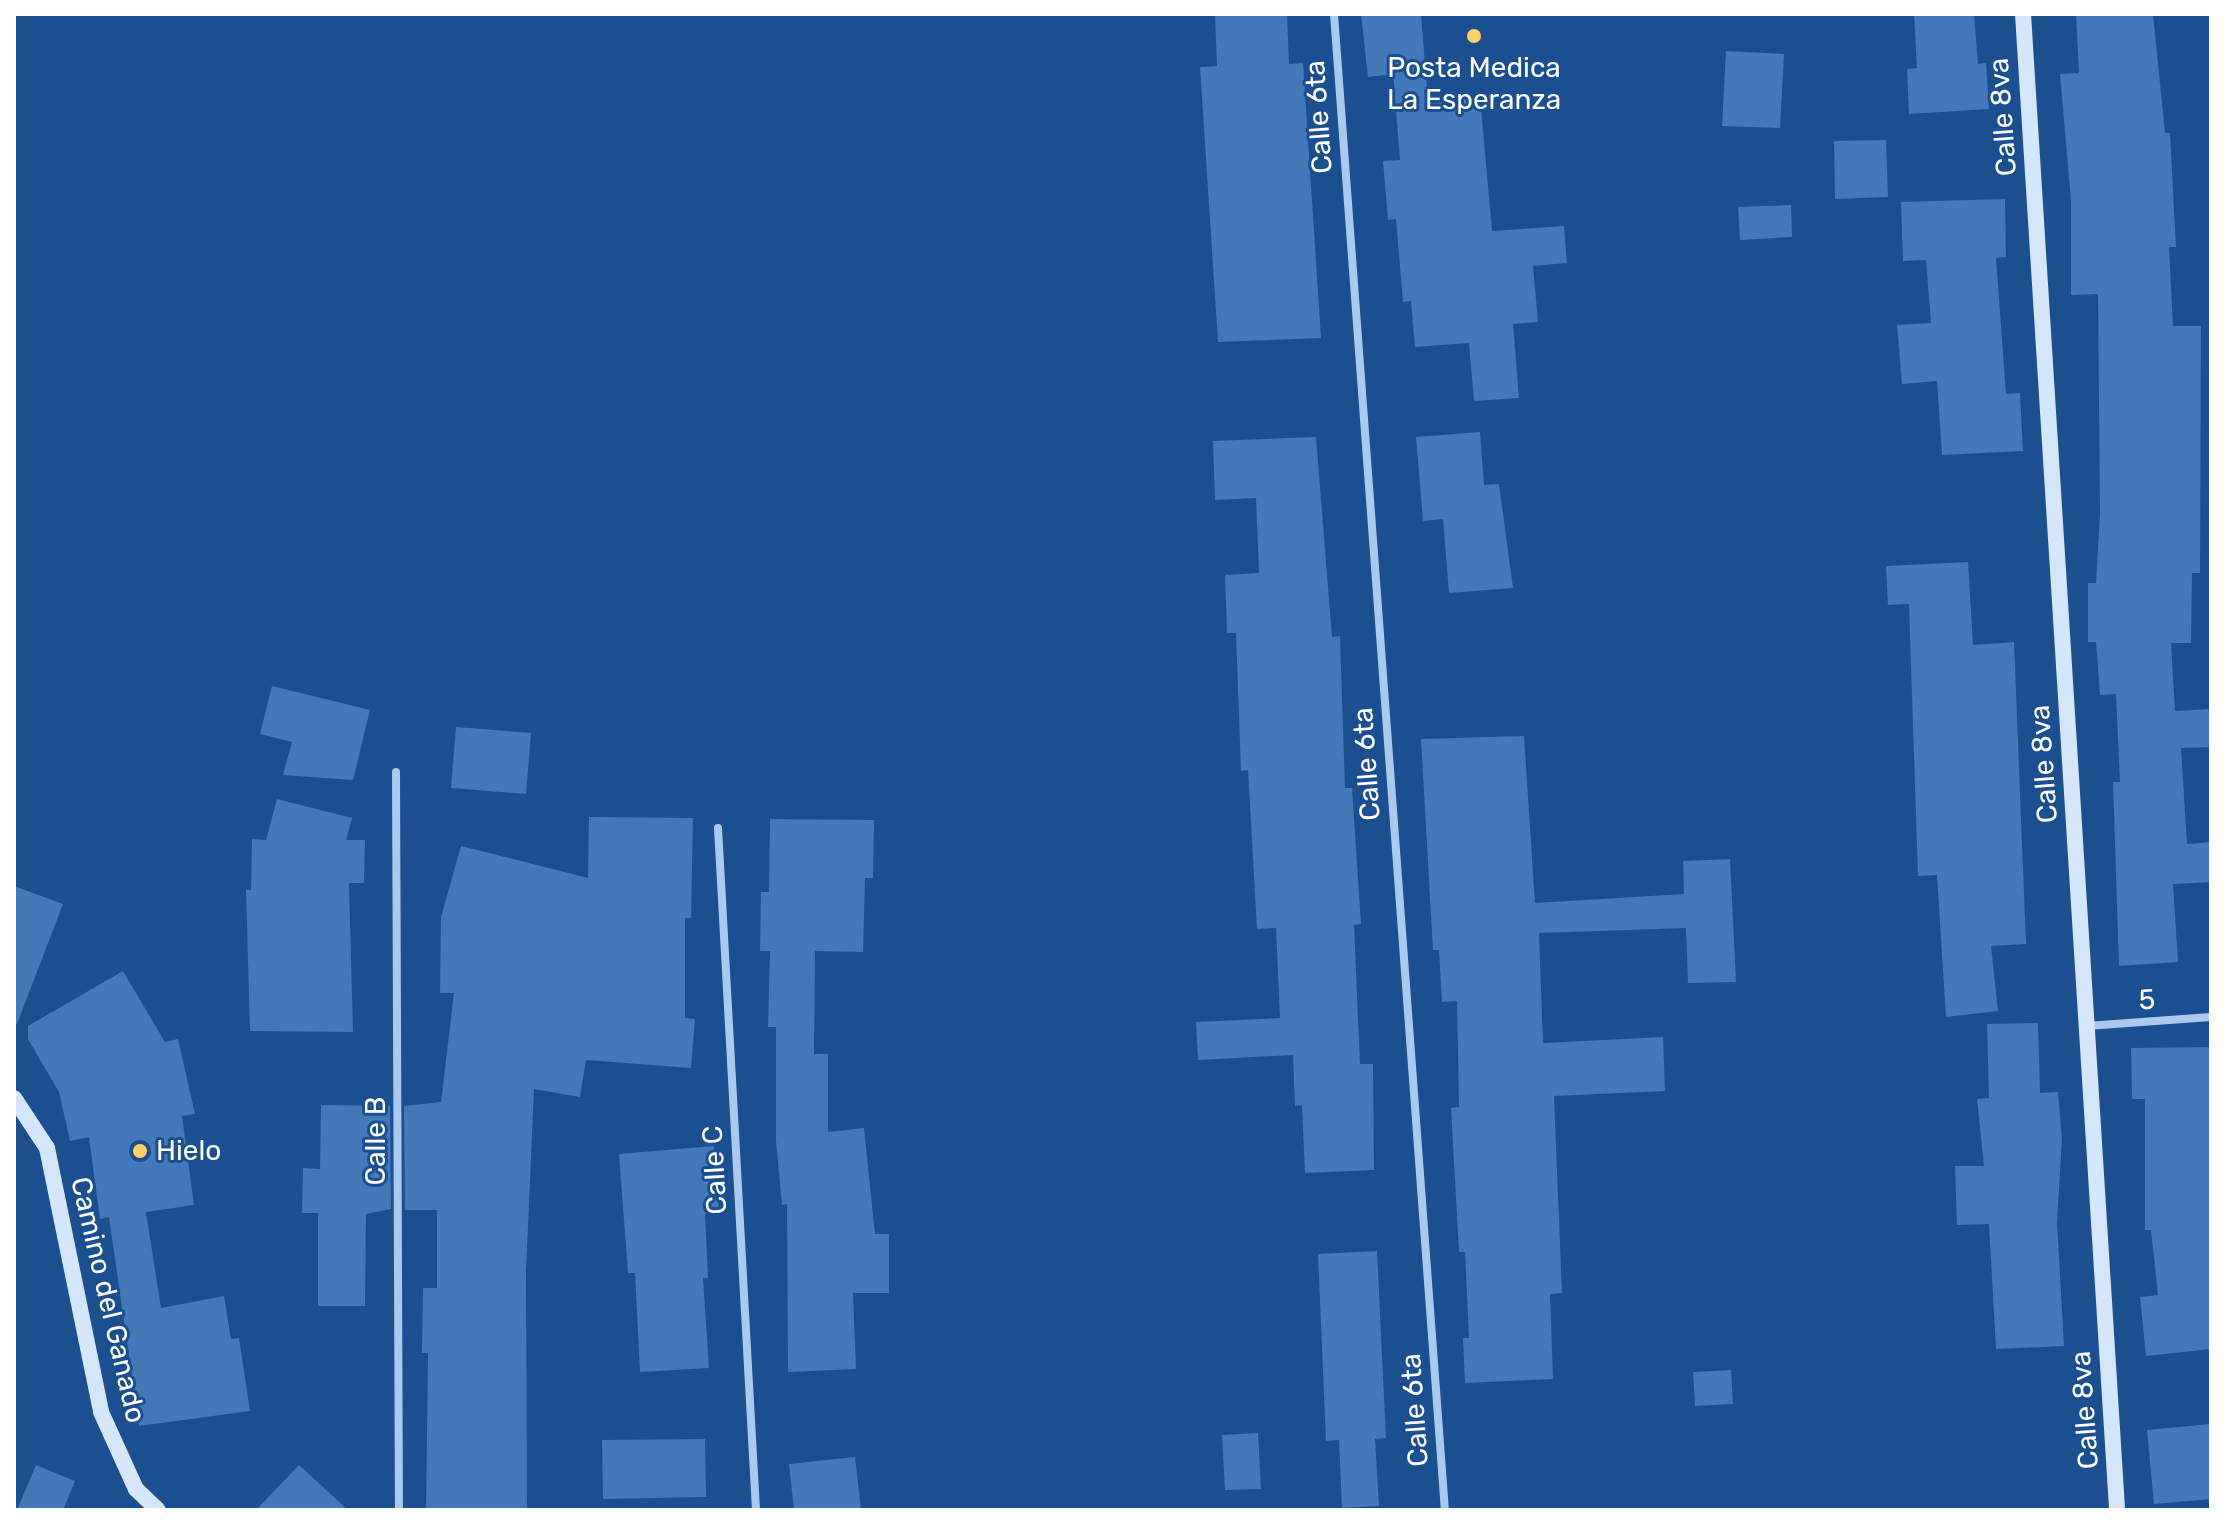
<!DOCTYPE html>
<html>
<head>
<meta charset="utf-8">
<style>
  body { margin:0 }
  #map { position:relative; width:2225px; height:1524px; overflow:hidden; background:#1b4f8f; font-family:Rubik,sans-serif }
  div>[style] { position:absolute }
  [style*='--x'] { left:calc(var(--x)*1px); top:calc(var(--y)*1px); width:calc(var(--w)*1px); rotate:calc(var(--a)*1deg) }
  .building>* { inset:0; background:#4478b7 }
  .street>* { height:8px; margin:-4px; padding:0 4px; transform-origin:4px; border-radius:4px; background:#a9c9ee }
  .secondary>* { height:16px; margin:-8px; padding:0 8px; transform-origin:8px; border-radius:8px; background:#d6e6fa }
  .dots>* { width:22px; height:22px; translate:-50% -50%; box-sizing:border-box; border:4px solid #1b4f8f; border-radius:50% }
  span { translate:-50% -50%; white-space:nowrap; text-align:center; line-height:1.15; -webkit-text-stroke:6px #1b4f8f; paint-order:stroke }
  .poi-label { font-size:28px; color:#fff }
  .left { translate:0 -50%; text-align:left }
  .street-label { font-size:28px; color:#fff }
  .frame { position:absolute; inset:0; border:16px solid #fff; pointer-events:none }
</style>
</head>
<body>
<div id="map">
  <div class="building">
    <div style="clip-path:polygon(1215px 14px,1287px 14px,1289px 64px,1303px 63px,1321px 338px,1218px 342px,1200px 67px,1217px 66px)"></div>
    <div style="clip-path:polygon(1361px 14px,1421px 14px,1428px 102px,1480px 97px,1492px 231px,1564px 226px,1567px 263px,1533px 266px,1538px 322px,1513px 324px,1519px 398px,1474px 401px,1469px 343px,1415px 347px,1411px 301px,1403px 302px,1396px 219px,1388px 220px,1383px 161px,1400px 160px,1393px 74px,1368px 77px)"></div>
    <div style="clip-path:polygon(1914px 14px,1974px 14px,1978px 64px,1986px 63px,1989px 109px,1909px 114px,1907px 69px,1917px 68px)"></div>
    <div style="clip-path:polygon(2076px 14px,2153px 14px,2165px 133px,2170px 133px,2176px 247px,2169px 247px,2173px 326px,2201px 326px,2200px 573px,2192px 573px,2191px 643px,2171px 643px,2175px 711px,2211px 709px,2211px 747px,2181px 748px,2187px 844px,2211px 842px,2211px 882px,2173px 884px,2178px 962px,2119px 966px,2113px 782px,2120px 782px,2116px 694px,2100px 695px,2096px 642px,2088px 642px,2088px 583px,2096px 583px,2100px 513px,2098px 294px,2071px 295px,2071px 201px,2060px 74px,2079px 73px)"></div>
    <div style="clip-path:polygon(1726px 51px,1784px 54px,1780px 128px,1722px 126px)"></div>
    <div style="clip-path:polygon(1886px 140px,1888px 197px,1835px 199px,1834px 141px)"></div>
    <div style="clip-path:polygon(2005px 199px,2006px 257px,1996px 258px,2006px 394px,2020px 393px,2023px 451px,1942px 455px,1937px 381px,1902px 384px,1897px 325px,1931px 323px,1926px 260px,1903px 261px,1901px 202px)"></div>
    <div style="clip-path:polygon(1791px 205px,1792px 237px,1740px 240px,1738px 207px)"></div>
    <div style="clip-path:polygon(1480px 432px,1484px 485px,1499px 484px,1513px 588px,1449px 593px,1443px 519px,1423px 521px,1416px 437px)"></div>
    <div style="clip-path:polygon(1316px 437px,1332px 637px,1340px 636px,1345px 788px,1352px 788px,1361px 924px,1354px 925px,1360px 1064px,1373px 1064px,1374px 1170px,1305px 1173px,1302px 1105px,1295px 1106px,1293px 1055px,1198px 1060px,1196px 1022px,1280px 1018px,1276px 928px,1257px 929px,1248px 770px,1241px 771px,1236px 633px,1227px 633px,1225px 575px,1259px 573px,1256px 498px,1215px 500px,1213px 441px)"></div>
    <div style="clip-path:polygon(1968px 562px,1973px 645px,2014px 642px,2026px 944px,1991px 946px,1998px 1011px,1946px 1017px,1937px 875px,1918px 876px,1909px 604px,1888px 605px,1886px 566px)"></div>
    <div style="clip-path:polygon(272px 686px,370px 710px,353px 780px,283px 775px,292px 742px,260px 734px)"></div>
    <div style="clip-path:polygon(456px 727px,531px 733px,526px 794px,451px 788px)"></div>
    <div style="clip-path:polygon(1524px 736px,1535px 903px,1684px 894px,1683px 861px,1730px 859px,1736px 982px,1688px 983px,1686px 928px,1539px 933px,1543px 1043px,1663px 1037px,1665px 1091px,1554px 1096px,1562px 1293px,1550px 1294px,1553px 1379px,1465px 1383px,1463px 1338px,1469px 1338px,1465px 1252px,1459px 1252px,1451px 1108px,1459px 1107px,1457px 1001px,1442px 1002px,1439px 950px,1433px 950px,1421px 739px)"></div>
    <div style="clip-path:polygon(277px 799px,352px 818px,346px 840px,365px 840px,364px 883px,349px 883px,353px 1032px,250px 1031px,246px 890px,251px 890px,252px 839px,266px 840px)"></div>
    <div style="clip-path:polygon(589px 817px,693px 818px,691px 918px,685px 918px,685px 1018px,695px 1019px,691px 1068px,586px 1060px,580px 1097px,534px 1089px,526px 1272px,527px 1510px,426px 1510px,428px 1353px,422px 1353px,423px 1288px,437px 1288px,437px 1210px,405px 1210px,404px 1106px,441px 1102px,454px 993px,440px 993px,441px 917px,461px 846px,588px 878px)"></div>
    <div style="clip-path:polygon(770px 819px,874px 820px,873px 878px,865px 878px,863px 952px,815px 951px,814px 1054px,828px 1054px,828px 1132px,864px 1128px,875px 1234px,889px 1234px,889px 1293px,853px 1293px,856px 1369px,788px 1372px,787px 1204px,782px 1205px,776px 1141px,776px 1027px,768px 1027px,770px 951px,760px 951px,761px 892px,769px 892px)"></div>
    <div style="clip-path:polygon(14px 886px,63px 904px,17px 1024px,14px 1023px)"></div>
    <div style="clip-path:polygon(123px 971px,165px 1042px,178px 1039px,195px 1114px,182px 1116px,194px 1205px,146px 1212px,161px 1308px,224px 1296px,231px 1339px,239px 1338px,250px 1411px,139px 1426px,109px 1217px,100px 1219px,89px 1137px,70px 1141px,59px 1092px,28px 1039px,28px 1026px)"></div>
    <div style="clip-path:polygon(2038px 1023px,2040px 1093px,2058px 1092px,2062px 1139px,2057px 1222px,2064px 1346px,1996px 1349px,1989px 1224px,1957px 1225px,1955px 1166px,1984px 1166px,1977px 1099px,1989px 1098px,1987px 1024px)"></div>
    <div style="clip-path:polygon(2211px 1047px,2211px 1349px,2146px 1356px,2140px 1297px,2158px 1295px,2151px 1230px,2145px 1230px,2145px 1099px,2132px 1099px,2131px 1048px)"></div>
    <div style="clip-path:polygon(321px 1105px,390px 1106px,391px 1209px,366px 1214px,365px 1306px,318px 1306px,318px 1213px,302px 1213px,303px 1168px,320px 1169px)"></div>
    <div style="clip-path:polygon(714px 1146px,719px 1213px,705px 1214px,708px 1278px,703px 1278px,709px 1368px,640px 1372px,635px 1273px,628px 1273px,619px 1154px)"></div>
    <div style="clip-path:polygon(1377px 1251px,1386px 1438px,1375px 1439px,1379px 1506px,1342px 1508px,1339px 1440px,1326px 1441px,1318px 1254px)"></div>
    <div style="clip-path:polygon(1731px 1370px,1733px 1404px,1695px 1406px,1693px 1372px)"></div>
    <div style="clip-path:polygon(2211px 1424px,2211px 1499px,2154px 1504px,2147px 1430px)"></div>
    <div style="clip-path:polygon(1258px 1433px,1261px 1489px,1225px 1490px,1222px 1435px)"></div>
    <div style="clip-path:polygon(705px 1439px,706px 1497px,603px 1499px,602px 1440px)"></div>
    <div style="clip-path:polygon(855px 1457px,861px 1510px,794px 1510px,789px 1464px)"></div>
    <div style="clip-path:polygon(36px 1465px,75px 1481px,63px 1510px,17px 1510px)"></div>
    <div style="clip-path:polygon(299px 1465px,348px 1510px,256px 1510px)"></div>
  </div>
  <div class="street">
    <div style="--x:1334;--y:14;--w:1500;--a:85.76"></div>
    <div style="--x:396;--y:772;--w:738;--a:89.77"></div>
    <div style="--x:718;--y:828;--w:683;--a:86.81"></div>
    <div style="--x:2087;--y:1026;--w:124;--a:-4.2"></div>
  </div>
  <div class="secondary">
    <div style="--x:2023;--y:14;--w:1499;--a:86.4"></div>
    <div style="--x:14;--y:1098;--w:60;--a:56.6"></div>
    <div style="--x:47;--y:1148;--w:269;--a:78.4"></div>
    <div style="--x:101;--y:1412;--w:85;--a:65.6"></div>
    <div style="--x:136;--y:1489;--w:30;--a:44"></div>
  </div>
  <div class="dots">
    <div style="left:1474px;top:36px;background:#ffd166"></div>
    <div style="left:140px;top:1151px;background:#ffd166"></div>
  </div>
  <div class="poi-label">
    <span style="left:1474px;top:84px">Posta Medica<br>La Esperanza</span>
    <span class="left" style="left:156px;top:1151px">Hielo</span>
  </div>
  <div class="street-label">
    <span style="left:1319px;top:117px;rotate:-94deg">Calle 6ta</span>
    <span style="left:2003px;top:117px;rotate:-94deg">Calle 8va</span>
    <span style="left:1367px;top:764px;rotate:-94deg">Calle 6ta</span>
    <span style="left:2044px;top:764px;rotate:-94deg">Calle 8va</span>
    <span style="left:2147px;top:1000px;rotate:-4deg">5</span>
    <span style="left:376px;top:1141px;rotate:-90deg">Calle B</span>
    <span style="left:715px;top:1170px;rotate:-93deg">Calle C</span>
    <span style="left:108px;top:1300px;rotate:77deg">Camino del Ganado</span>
    <span style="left:1415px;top:1410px;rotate:-94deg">Calle 6ta</span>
    <span style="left:2085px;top:1410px;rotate:-94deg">Calle 8va</span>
  </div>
  <div class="frame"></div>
</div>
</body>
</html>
